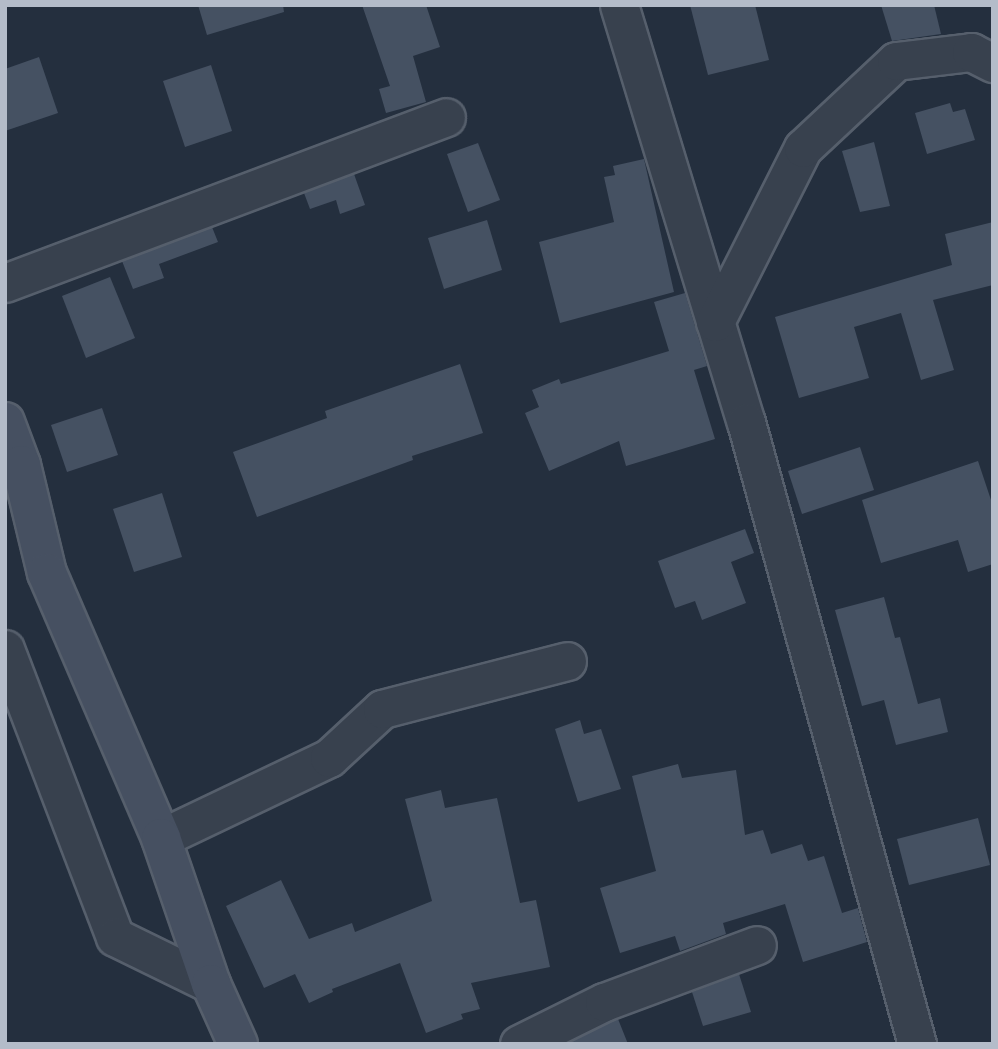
<!DOCTYPE html>
<html>
<head>
<meta charset="utf-8">
<style>
  body { margin:0 }
  #map { position:relative; width:998px; height:1049px; overflow:hidden; background:#242f3e; font-family:Helvetica,sans-serif }
  div>[style] { position:absolute }
  [style*='--x'] { left:calc(var(--x)*1px); top:calc(var(--y)*1px); width:calc(var(--w)*1px); rotate:calc(var(--a)*1deg) }
  .building>* { inset:0; background:#455162 }
  .roads { filter:drop-shadow(2px 0 #565f6c) drop-shadow(-2px 0 #565f6c) drop-shadow(0 2px #565f6c) drop-shadow(0 -2px #565f6c) }
  .street>* { height:37px; margin:-18.5px; padding:0 18.5px; transform-origin:18.5px; border-radius:18.5px; background:#38414e }
  .secondary>* { height:38px; margin:-19px; padding:0 19px; transform-origin:19px; border-radius:19px; background:#465061 }
  span { translate:-50% -50%; white-space:nowrap; text-align:center; line-height:1.15; -webkit-text-stroke:6px #1d2633; paint-order:stroke }
  .frame { position:absolute; inset:0; border:7px solid #b4bcc9; pointer-events:none }
</style>
</head>
<body>
<div id="map">
  <div class="building">
    <div style="clip-path:polygon(198px 5px,283px 5px,284px 12px,207px 35px)"></div>
    <div style="clip-path:polygon(362px 5px,426px 5px,440px 47px,413px 56px,426px 102px,386px 113px,379px 89px,390px 86px)"></div>
    <div style="clip-path:polygon(690px 5px,755px 5px,769px 60px,708px 75px)"></div>
    <div style="clip-path:polygon(881px 5px,934px 5px,941px 34px,892px 41px)"></div>
    <div style="clip-path:polygon(39px 57px,58px 113px,5px 131px,5px 69px)"></div>
    <div style="clip-path:polygon(211px 65px,232px 131px,185px 147px,163px 81px)"></div>
    <div style="clip-path:polygon(950px 103px,953px 112px,965px 109px,975px 140px,927px 154px,915px 113px)"></div>
    <div style="clip-path:polygon(874px 142px,890px 206px,860px 212px,842px 151px)"></div>
    <div style="clip-path:polygon(478px 143px,500px 200px,468px 212px,447px 154px)"></div>
    <div style="clip-path:polygon(644px 159px,674px 292px,560px 323px,539px 242px,614px 222px,604px 177px,615px 175px,613px 166px)"></div>
    <div style="clip-path:polygon(354px 174px,365px 205px,340px 214px,336px 200px,310px 209px,304px 193px)"></div>
    <div style="clip-path:polygon(487px 220px,502px 270px,444px 289px,428px 238px)"></div>
    <div style="clip-path:polygon(993px 222px,993px 285px,933px 300px,954px 370px,921px 380px,901px 313px,854px 327px,869px 378px,799px 398px,775px 317px,952px 265px,945px 234px)"></div>
    <div style="clip-path:polygon(212px 227px,218px 242px,159px 264px,164px 278px,133px 289px,122px 261px)"></div>
    <div style="clip-path:polygon(110px 277px,135px 338px,86px 358px,62px 296px)"></div>
    <div style="clip-path:polygon(685px 293px,707px 366px,694px 370px,715px 439px,626px 466px,619px 441px,549px 471px,525px 413px,539px 407px,532px 390px,559px 379px,561px 384px,669px 351px,654px 302px)"></div>
    <div style="clip-path:polygon(460px 364px,483px 433px,412px 456px,413px 460px,257px 517px,233px 452px,327px 418px,325px 411px)"></div>
    <div style="clip-path:polygon(102px 408px,118px 455px,67px 472px,51px 425px)"></div>
    <div style="clip-path:polygon(860px 447px,874px 490px,802px 514px,788px 471px)"></div>
    <div style="clip-path:polygon(978px 461px,993px 506px,993px 564px,968px 572px,958px 540px,881px 563px,862px 500px)"></div>
    <div style="clip-path:polygon(162px 493px,182px 557px,134px 572px,113px 509px)"></div>
    <div style="clip-path:polygon(745px 529px,754px 553px,731px 562px,746px 603px,702px 620px,695px 601px,675px 608px,658px 561px)"></div>
    <div style="clip-path:polygon(884px 597px,895px 638px,900px 637px,918px 704px,940px 698px,948px 732px,896px 745px,884px 700px,862px 706px,835px 610px)"></div>
    <div style="clip-path:polygon(580px 720px,584px 734px,601px 729px,621px 789px,578px 802px,555px 729px)"></div>
    <div style="clip-path:polygon(678px 764px,682px 778px,736px 770px,745px 835px,763px 830px,771px 854px,802px 844px,808px 861px,824px 856px,842px 913px,858px 908px,867px 942px,803px 962px,785px 904px,723px 923px,726px 934px,680px 951px,675px 936px,620px 953px,600px 888px,656px 871px,632px 776px)"></div>
    <div style="clip-path:polygon(441px 790px,445px 808px,497px 798px,520px 903px,536px 900px,550px 967px,471px 983px,480px 1009px,461px 1014px,463px 1019px,426px 1033px,400px 963px,332px 989px,333px 992px,309px 1003px,295px 974px,264px 988px,226px 906px,281px 880px,309px 939px,352px 923px,355px 932px,432px 901px,405px 799px)"></div>
    <div style="clip-path:polygon(978px 818px,990px 865px,909px 885px,897px 839px)"></div>
    <div style="clip-path:polygon(739px 974px,751px 1012px,703px 1026px,692px 992px)"></div>
    <div style="clip-path:polygon(618px 1019px,628px 1044px,567px 1044px,612px 1021px)"></div>
  </div>
  <div class="roads">
    <div class="street">
      <div style="--x:619;--y:5;--w:436;--a:73.1"></div>
      <div style="--x:746;--y:422;--w:645;--a:74.63"></div>
      <div style="--x:5;--y:283;--w:471;--a:-20.6"></div>
      <div style="--x:715;--y:322;--w:195;--a:-63.2"></div>
      <div style="--x:803;--y:148;--w:127;--a:-43.1"></div>
      <div style="--x:896;--y:61;--w:76;--a:-6.8"></div>
      <div style="--x:971;--y:52;--w:25;--a:27"></div>
      <div style="--x:5;--y:649;--w:308;--a:69.1"></div>
      <div style="--x:115;--y:937;--w:107;--a:26.1"></div>
      <div style="--x:161;--y:838;--w:186;--a:-25.5"></div>
      <div style="--x:329;--y:758;--w:72;--a:-42.8"></div>
      <div style="--x:382;--y:709;--w:191;--a:-14.5"></div>
      <div style="--x:519;--y:1044;--w:95;--a:-26.3"></div>
      <div style="--x:604;--y:1002;--w:163;--a:-20.4"></div>
    </div>
    <div class="secondary">
      <div style="--x:5;--y:422;--w:46;--a:69.6"></div>
      <div style="--x:21;--y:465;--w:111;--a:76.5"></div>
      <div style="--x:47;--y:573;--w:288;--a:66.7"></div>
      <div style="--x:161;--y:838;--w:154;--a:71.1"></div>
      <div style="--x:211;--y:984;--w:66;--a:65.8"></div>
    </div>
  </div>
  <div class="frame"></div>
</div>
</body>
</html>
